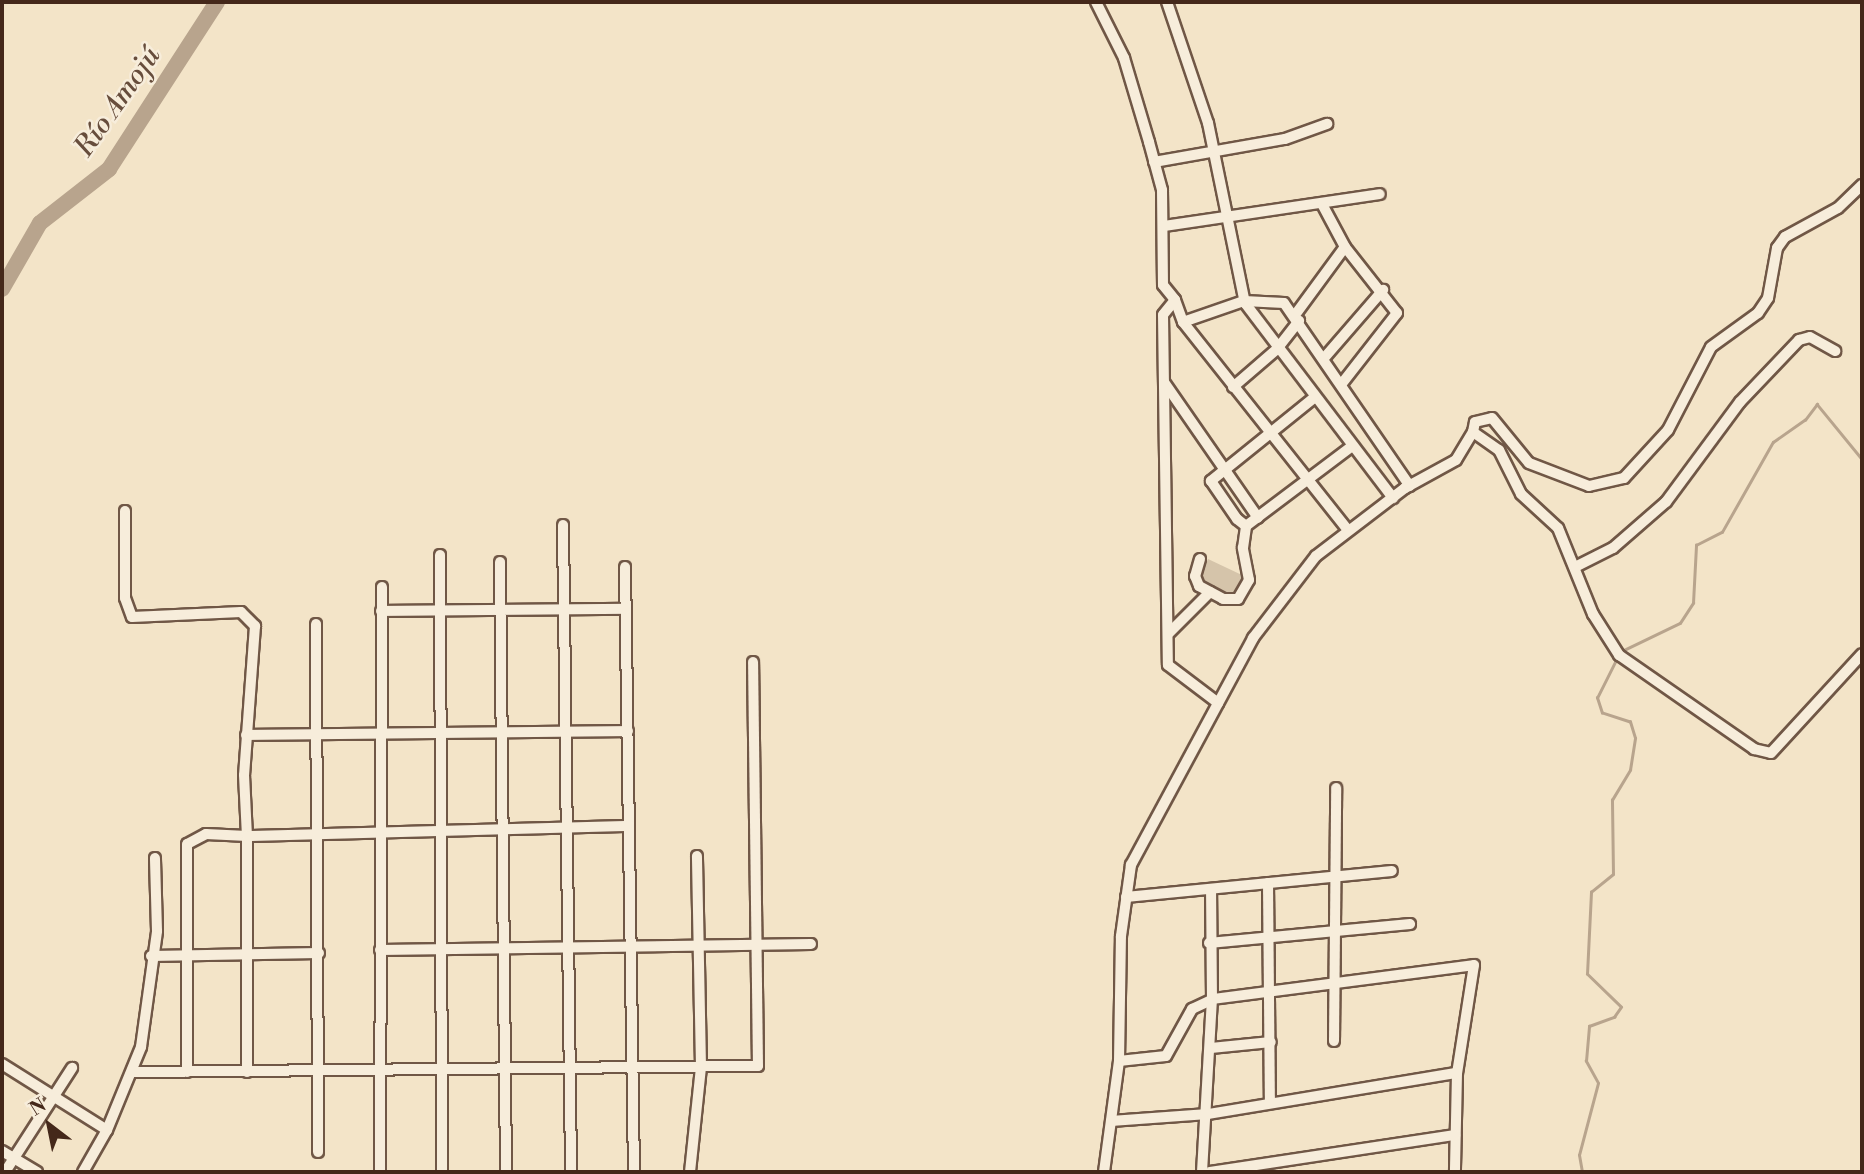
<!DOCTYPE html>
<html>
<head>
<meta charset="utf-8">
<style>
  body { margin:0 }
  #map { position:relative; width:1864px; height:1174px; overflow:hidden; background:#f3e4c8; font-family:"Libre Bodoni",serif }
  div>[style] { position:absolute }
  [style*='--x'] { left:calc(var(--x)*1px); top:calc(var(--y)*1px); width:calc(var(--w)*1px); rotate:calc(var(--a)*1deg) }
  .green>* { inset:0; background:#d5c4aa }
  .stream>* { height:2.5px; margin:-1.25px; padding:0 1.25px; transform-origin:1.25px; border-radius:1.25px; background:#b8a48d }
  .river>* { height:16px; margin:-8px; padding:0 8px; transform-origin:8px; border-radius:8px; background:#b8a48d }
  .roads { filter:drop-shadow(2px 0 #705746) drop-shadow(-2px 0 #705746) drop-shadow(0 2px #705746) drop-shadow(0 -2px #705746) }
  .minor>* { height:10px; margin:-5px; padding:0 5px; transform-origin:5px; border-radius:5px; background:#f7eddb }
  span { translate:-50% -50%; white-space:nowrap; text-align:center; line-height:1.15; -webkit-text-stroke:5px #f7eddb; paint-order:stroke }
  .water-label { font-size:28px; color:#674d3c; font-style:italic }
  .frame { position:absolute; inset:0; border:4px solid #44281a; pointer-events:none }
  .north { position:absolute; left:14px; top:1090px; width:70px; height:70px; -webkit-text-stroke:5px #f7eddb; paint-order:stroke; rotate:328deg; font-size:19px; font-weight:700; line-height:28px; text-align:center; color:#44281a }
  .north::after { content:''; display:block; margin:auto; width:24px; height:32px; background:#44281a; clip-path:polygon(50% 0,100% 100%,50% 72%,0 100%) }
</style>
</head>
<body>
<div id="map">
  <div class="green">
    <div style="clip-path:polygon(1208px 559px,1244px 576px,1233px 598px,1198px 581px)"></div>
  </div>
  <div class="stream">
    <div style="--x:1622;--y:651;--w:64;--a:-25.8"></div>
    <div style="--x:1680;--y:623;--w:24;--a:-57"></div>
    <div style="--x:1693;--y:603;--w:58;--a:-87"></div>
    <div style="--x:1696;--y:545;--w:29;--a:-27"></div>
    <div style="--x:1722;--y:532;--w:103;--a:-60.5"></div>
    <div style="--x:1773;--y:442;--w:39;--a:-35"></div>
    <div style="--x:1805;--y:420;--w:20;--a:-53"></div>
    <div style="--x:1817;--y:404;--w:71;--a:50.7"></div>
    <div style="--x:1582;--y:1172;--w:17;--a:-100"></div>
    <div style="--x:1579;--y:1155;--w:74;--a:-75.2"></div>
    <div style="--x:1598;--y:1083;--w:25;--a:-119"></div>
    <div style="--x:1586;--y:1061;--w:35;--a:-85"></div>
    <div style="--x:1589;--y:1026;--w:27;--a:-20"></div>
    <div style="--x:1614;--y:1017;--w:12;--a:-55"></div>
    <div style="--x:1621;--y:1007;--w:47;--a:-135.9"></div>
    <div style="--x:1587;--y:974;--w:82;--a:-87.2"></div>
    <div style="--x:1591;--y:892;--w:28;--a:-39"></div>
    <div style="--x:1613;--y:874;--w:74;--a:-90.8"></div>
    <div style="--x:1612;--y:800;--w:35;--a:-59"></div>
    <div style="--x:1630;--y:770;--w:32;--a:-81"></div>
    <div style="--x:1635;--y:738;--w:17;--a:-107"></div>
    <div style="--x:1630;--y:722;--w:29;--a:-162"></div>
    <div style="--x:1602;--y:713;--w:16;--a:-108"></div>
    <div style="--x:1597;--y:698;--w:47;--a:-63.4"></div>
  </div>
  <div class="river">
    <div style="--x:2;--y:289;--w:76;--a:-60.1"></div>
    <div style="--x:40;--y:223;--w:88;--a:-38"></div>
    <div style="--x:109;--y:169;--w:199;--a:-57.1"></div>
  </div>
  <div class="roads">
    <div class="minor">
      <div style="--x:1096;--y:2;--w:63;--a:63.4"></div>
      <div style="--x:1124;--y:58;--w:88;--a:73.4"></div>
      <div style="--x:1149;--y:142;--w:50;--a:74.8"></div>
      <div style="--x:1162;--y:190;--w:95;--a:89.4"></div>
      <div style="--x:1163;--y:285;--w:19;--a:51"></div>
      <div style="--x:1175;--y:300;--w:19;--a:129"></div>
      <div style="--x:1163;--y:315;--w:350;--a:89.2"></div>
      <div style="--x:1168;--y:665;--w:63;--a:37.2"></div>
      <div style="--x:1167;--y:2;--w:128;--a:71.3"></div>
      <div style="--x:1208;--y:123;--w:184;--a:78.4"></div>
      <div style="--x:1245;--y:303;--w:245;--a:52.8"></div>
      <div style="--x:1154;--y:162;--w:133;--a:-10"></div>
      <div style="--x:1285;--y:139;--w:45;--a:-19.7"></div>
      <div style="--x:1322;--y:204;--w:49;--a:61.9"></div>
      <div style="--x:1345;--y:247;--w:84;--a:51.8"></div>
      <div style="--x:1397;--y:313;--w:88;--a:128"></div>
      <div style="--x:1164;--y:226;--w:218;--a:-8.4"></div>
      <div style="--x:1175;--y:300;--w:23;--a:70"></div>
      <div style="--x:1183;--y:322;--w:264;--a:51.6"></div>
      <div style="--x:1295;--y:315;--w:84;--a:-53.7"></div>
      <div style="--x:1183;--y:322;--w:65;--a:-19"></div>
      <div style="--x:1244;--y:301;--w:40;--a:2.9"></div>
      <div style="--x:1284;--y:303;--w:222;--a:55.5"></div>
      <div style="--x:1325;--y:357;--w:89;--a:-49.1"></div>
      <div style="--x:1164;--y:382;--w:165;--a:55.3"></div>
      <div style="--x:1233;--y:387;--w:58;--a:-40.8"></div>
      <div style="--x:1277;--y:349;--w:36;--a:-52"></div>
      <div style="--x:1315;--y:397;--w:134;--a:141.1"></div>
      <div style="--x:1211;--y:481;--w:46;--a:55.6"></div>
      <div style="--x:1237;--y:519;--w:11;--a:38"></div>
      <div style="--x:1246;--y:526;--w:133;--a:-37"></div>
      <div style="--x:1473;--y:432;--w:10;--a:-79"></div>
      <div style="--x:1475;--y:422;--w:17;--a:-13"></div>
      <div style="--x:1492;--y:418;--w:58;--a:50.6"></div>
      <div style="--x:1529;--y:463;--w:64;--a:21"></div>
      <div style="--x:1589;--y:486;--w:36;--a:-13"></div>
      <div style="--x:1624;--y:478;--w:65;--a:-47.5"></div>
      <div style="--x:1668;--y:430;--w:93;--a:-62.6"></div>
      <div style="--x:1711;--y:347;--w:58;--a:-35.9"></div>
      <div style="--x:1758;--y:313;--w:18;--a:-56"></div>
      <div style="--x:1768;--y:298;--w:51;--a:-79.8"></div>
      <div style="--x:1777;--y:248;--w:14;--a:-54"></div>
      <div style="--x:1785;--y:237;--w:60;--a:-28.7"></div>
      <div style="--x:1838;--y:208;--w:33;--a:-44"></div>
      <div style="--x:125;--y:511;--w:87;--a:90"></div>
      <div style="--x:125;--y:598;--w:20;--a:70"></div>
      <div style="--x:132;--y:617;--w:109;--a:-2.6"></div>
      <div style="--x:241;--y:612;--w:20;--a:45"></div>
      <div style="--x:255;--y:626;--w:149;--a:94.2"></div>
      <div style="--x:244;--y:775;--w:61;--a:87.2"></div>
      <div style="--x:247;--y:836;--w:41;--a:-177.2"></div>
      <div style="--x:206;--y:834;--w:21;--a:152"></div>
      <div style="--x:187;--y:844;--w:228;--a:90"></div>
      <div style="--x:563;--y:525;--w:647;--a:89.29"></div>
      <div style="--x:440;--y:555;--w:617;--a:89.81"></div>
      <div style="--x:1200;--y:559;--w:18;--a:106"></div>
      <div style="--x:1195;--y:576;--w:11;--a:68"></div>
      <div style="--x:1199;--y:586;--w:27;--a:28"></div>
      <div style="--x:1223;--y:599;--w:15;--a:0"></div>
      <div style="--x:1238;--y:599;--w:22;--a:-60"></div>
      <div style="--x:1249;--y:580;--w:33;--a:-101"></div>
      <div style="--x:1243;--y:548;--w:22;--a:-82"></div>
      <div style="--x:500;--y:562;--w:610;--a:89.44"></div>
      <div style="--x:1577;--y:566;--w:40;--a:-26.6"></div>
      <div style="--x:1613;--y:548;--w:70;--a:-41"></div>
      <div style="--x:1666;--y:502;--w:124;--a:-53.5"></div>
      <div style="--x:1740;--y:402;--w:86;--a:-46.4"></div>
      <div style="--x:1799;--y:340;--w:11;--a:-15"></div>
      <div style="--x:1810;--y:337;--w:29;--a:29"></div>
      <div style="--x:625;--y:567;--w:605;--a:89.15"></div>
      <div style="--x:381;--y:611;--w:245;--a:-0.5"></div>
      <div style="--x:316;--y:624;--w:528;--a:89.78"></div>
      <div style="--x:1169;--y:633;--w:58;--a:-45"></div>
      <div style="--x:246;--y:735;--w:382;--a:-0.6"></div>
      <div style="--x:1268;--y:883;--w:218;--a:89.5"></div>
      <div style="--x:1126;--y:897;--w:267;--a:-5.6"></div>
      <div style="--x:1209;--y:943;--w:202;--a:-5.4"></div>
      <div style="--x:380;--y:950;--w:431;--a:-0.8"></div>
      <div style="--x:151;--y:956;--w:168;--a:-1"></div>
      <div style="--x:1334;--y:1041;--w:253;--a:-89.5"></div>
      <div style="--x:1211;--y:1048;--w:60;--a:-5.7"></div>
      <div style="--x:1119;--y:1061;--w:47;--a:-6.1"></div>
      <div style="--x:1166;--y:1056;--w:54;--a:-61"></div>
      <div style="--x:1192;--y:1009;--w:23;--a:-25"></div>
      <div style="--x:1213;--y:999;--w:263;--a:-7.4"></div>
      <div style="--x:1474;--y:965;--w:109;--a:98.9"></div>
      <div style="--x:1457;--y:1073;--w:99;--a:91.2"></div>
      <div style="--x:2;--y:1064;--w:124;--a:32.2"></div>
      <div style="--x:133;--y:1072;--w:625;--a:-0.55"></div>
      <div style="--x:758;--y:1066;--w:404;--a:-90.7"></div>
      <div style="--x:247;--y:1072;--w:236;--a:-90"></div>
      <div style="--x:247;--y:836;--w:382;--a:-1.5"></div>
      <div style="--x:1111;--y:1121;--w:97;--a:-4.1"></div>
      <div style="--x:1208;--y:1114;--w:252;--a:-9.4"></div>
      <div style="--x:2;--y:1151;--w:41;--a:31"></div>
      <div style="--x:5;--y:1172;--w:124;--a:-57.2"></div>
      <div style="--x:83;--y:1172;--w:48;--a:-60.3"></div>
      <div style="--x:107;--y:1130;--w:90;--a:-67.7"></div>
      <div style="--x:141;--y:1047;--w:117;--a:-82.1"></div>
      <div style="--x:157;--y:931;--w:73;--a:-91.6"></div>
      <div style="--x:380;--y:1172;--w:585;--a:-89.8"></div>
      <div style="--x:690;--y:1172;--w:106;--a:-84"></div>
      <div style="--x:701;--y:1067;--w:211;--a:-91.1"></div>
      <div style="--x:1104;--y:1172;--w:112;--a:-82.3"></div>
      <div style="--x:1119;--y:1061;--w:125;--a:-89.1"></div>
      <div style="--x:1121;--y:936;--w:72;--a:-82"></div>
      <div style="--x:1131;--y:865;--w:258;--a:-61.7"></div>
      <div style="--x:1253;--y:638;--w:103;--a:-52.5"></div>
      <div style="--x:1316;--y:556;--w:112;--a:-37.4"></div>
      <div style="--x:1405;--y:488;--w:58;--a:-28.8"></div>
      <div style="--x:1456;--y:460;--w:33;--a:-59"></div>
      <div style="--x:1473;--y:432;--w:32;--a:35"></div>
      <div style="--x:1499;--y:450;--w:49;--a:63.4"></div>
      <div style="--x:1521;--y:494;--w:50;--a:42.6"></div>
      <div style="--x:1558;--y:528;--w:93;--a:67.9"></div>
      <div style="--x:1593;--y:614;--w:49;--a:57.6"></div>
      <div style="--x:1619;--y:655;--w:165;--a:34.8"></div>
      <div style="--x:1754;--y:749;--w:17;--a:13"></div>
      <div style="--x:1771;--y:753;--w:134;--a:-47.4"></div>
      <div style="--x:1202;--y:1172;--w:172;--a:-86.7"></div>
      <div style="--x:1212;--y:1000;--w:109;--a:-90.5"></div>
      <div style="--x:1210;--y:1172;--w:248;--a:-8.6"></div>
    </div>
  </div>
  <div class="water-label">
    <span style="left:118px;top:102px;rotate:-55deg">Río Amojú</span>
  </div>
  <div class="frame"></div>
  <div class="north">N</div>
</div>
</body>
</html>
